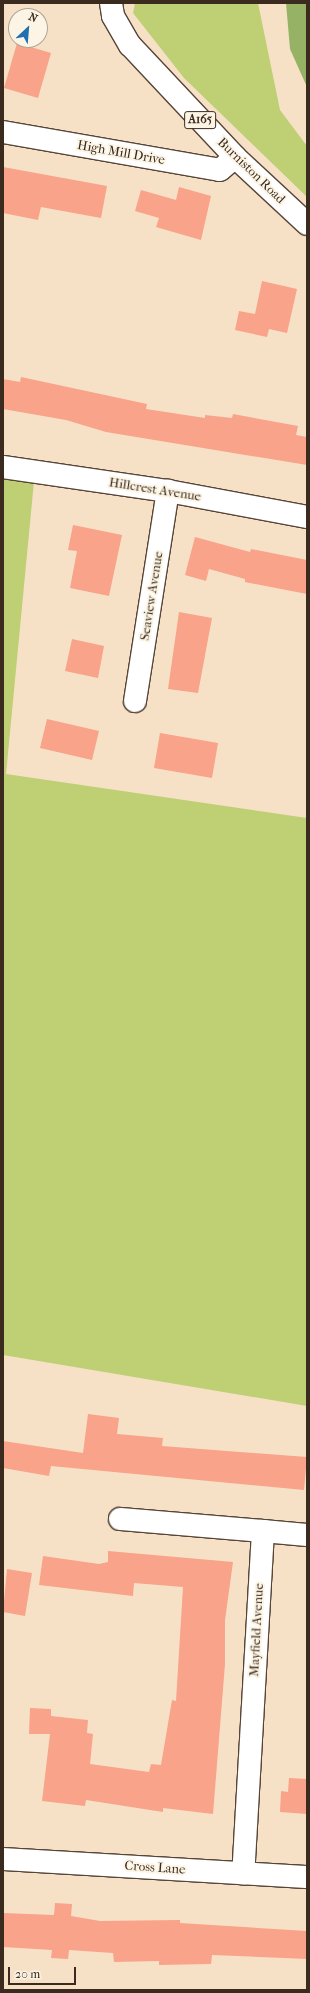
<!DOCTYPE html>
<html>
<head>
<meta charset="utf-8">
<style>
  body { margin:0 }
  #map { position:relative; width:310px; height:1993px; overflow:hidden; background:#f6e1c7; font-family:"IM FELL French Canon",serif }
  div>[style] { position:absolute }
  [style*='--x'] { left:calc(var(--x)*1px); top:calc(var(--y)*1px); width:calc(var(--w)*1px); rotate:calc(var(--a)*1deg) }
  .green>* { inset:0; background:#bed073 }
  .forest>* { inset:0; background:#96b265 }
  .building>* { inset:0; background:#f8a38a }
  .roads { filter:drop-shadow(1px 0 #574537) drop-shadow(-1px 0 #574537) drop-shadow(0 1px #574537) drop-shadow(0 -1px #574537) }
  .minor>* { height:22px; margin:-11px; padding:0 11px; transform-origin:11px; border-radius:11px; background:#fff }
  .tertiary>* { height:22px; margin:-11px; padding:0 11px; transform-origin:11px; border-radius:11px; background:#fff }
  .primary>* { height:22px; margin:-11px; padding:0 11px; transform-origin:11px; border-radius:11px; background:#fff }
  span { translate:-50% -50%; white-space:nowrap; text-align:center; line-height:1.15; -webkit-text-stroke:4px #fcf5e5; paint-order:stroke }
  .shield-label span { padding:1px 3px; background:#fcf5e5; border:1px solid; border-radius:3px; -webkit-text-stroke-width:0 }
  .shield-label { font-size:12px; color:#3b2a1e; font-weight:700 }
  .street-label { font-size:13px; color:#3b2a1e }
  .frame { position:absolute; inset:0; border:4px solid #3b2a1e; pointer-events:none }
  .north { position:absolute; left:8px; top:8px; width:40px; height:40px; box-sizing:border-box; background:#fcf5e5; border:1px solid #afa495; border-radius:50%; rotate:26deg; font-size:11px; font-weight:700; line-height:16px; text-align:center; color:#3b2a1e }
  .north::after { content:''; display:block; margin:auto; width:14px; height:18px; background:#1f6fb2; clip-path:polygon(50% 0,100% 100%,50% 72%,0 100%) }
  .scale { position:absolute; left:8px; top:1967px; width:68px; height:18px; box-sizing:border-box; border:2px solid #3b2a1e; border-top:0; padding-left:5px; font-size:12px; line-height:14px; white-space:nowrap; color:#3b2a1e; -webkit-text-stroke:3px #fcf5e5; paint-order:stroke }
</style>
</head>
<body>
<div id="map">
  <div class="green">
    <div style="clip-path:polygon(135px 3px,258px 3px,280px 110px,307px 146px,307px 197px,184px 78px,133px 13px)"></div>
    <div style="clip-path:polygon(3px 467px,35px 471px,6px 774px,307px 818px,307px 1406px,3px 1355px)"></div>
  </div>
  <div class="forest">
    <div style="clip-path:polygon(286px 3px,307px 3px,307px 87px,290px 49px)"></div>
  </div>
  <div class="building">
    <div style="clip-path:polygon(17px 43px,51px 53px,38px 98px,4px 88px)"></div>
    <div style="clip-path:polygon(3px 167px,107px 186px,101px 218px,41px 207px,38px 220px,3px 213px)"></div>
    <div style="clip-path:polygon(179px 187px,211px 196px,201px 240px,156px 227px,159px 218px,135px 211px,141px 190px,176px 200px)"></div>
    <div style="clip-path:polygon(262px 281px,297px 289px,287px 333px,269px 329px,267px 337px,235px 330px,239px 311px,255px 314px)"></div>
    <div style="clip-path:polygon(21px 377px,147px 404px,146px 409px,205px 418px,205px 415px,232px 418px,233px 414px,298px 426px,296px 435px,307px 437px,307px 465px,106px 432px,66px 420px,3px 409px,3px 379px,20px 382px)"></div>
    <div style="clip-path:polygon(73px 525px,122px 535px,109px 596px,70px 588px,77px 551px,68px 550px)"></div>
    <div style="clip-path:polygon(195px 537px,250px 552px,251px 549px,307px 560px,307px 594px,245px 582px,245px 579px,209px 569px,206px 581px,185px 575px)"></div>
    <div style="clip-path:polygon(179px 612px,212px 618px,198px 693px,168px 689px)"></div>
    <div style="clip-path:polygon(72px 639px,104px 646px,98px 678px,65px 671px)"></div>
    <div style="clip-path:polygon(47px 719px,99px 731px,92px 760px,40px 748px)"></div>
    <div style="clip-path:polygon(160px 733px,218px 743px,212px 778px,154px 768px)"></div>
    <div style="clip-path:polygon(88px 1414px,119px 1418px,117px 1434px,163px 1438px,162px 1446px,307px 1457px,304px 1490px,51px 1466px,49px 1476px,3px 1468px,3px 1441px,83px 1453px)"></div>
    <div style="clip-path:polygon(108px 1551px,233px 1562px,225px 1620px,225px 1664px,213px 1814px,163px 1808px,163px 1812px,86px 1800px,85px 1806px,42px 1801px,50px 1734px,29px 1734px,30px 1708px,51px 1709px,51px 1716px,88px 1720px,87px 1733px,93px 1734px,90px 1764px,149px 1772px,151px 1764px,161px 1765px,172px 1700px,176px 1701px,183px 1587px,134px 1583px,133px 1596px,39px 1585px,43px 1556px,99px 1564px,108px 1562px)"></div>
    <div style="clip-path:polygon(7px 1569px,32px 1573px,25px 1616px,3px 1612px)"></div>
    <div style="clip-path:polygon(289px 1778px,307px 1779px,307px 1814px,280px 1812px,281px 1791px,288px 1792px)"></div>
    <div style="clip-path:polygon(55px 1903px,72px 1904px,71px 1916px,100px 1921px,180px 1920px,180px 1923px,307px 1931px,307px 1959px,212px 1955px,211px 1964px,159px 1965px,159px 1961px,114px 1962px,113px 1953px,69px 1950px,68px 1959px,51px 1958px,52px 1950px,3px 1947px,3px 1913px,54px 1915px)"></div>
  </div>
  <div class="roads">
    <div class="minor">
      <div style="--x:3;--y:132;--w:220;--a:9.9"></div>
      <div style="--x:220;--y:170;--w:20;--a:-41"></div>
      <div style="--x:3;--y:467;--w:167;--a:8.3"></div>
      <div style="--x:168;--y:491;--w:141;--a:10.6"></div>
      <div style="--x:135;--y:701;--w:213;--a:-81.1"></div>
      <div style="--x:120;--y:1519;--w:144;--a:4.8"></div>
      <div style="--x:263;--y:1531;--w:343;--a:93.3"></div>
      <div style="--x:263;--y:1531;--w:44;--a:5.2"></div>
    </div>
    <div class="tertiary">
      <div style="--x:3;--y:1859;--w:305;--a:3.4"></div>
    </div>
    <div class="primary">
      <div style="--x:111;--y:3;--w:13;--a:81"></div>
      <div style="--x:113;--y:16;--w:34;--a:60"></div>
      <div style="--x:130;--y:45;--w:154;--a:46.8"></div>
      <div style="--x:235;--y:157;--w:98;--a:42.9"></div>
    </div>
  </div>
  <div class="shield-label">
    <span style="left:200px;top:120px">A165</span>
  </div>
  <div class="street-label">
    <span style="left:121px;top:153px;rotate:10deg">High Mill Drive</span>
    <span style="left:251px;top:171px;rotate:44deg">Burniston Road</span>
    <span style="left:155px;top:490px;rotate:9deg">Hillcrest Avenue</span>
    <span style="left:152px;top:596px;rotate:-81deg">Seaview Avenue</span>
    <span style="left:257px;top:1630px;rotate:-87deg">Mayfield Avenue</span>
    <span style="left:155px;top:1868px;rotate:4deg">Cross Lane</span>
  </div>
  <div class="frame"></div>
  <div class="north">N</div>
  <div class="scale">20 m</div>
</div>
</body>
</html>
